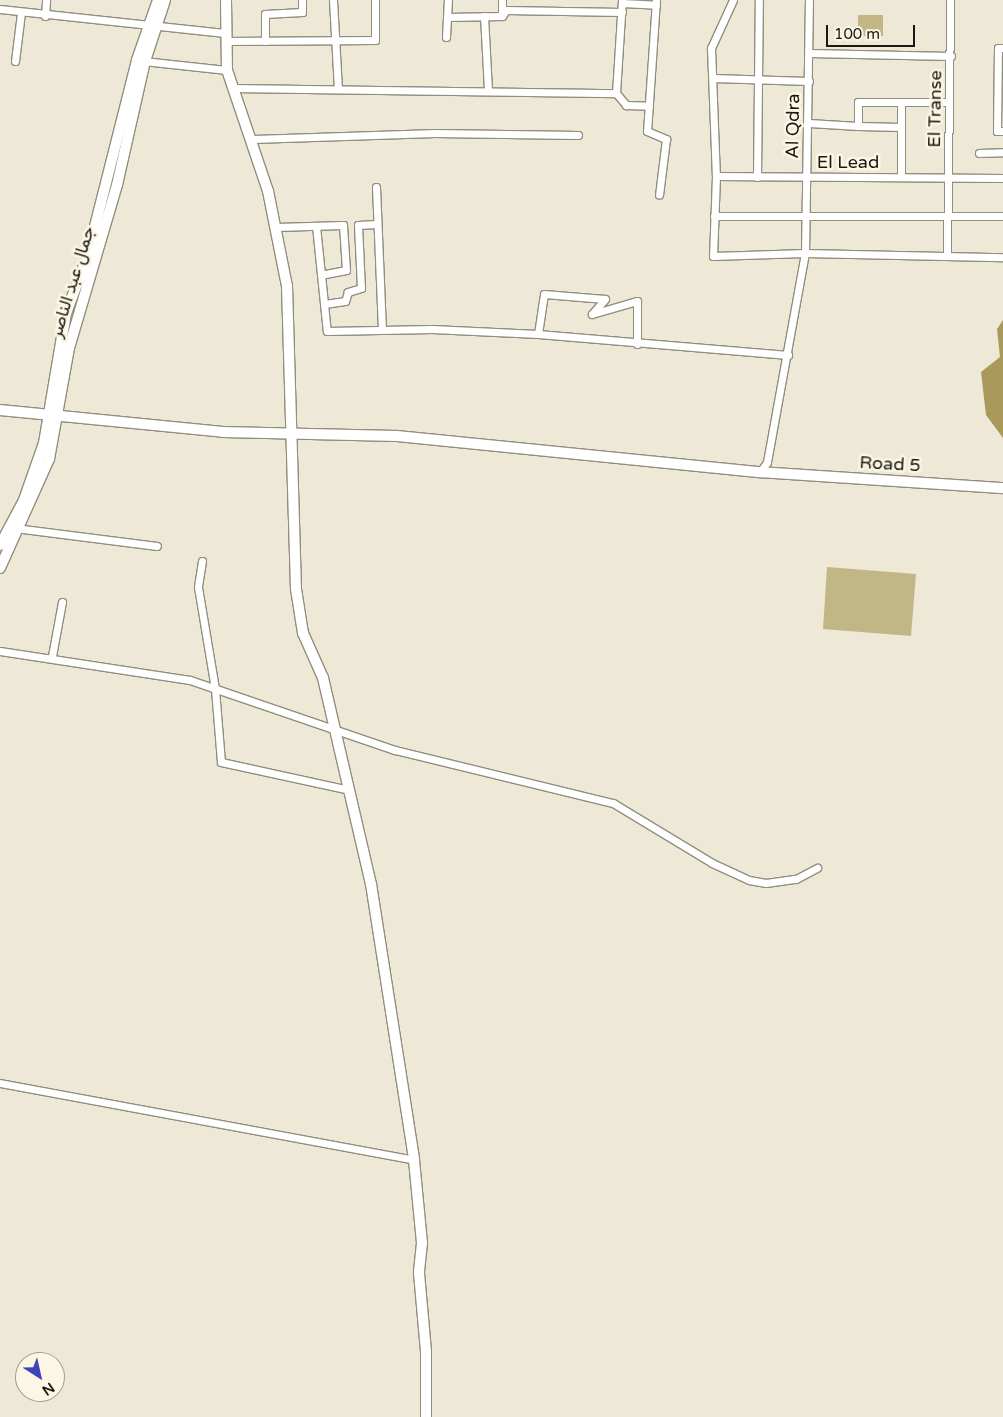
<!DOCTYPE html>
<html>
<head>
<meta charset="utf-8">
<style>
  body { margin:0 }
  #map { position:relative; width:1003px; height:1417px; overflow:hidden; background:#eee9d7; font-family:"Varela Round",Vazirmatn,sans-serif }
  div>[style] { position:absolute }
  [style*='--x'] { left:calc(var(--x)*1px); top:calc(var(--y)*1px); width:calc(var(--w)*1px); rotate:calc(var(--a)*1deg) }
  .green>* { inset:0; background:#c3b686 }
  .water>* { inset:0; background:#aa995a }
  .roads { filter:drop-shadow(1px 0 #928d7d) drop-shadow(-1px 0 #928d7d) drop-shadow(0 1px #928d7d) drop-shadow(0 -1px #928d7d) }
  .street>* { height:7px; margin:-3.5px; padding:0 3.5px; transform-origin:3.5px; border-radius:3.5px; background:#fff }
  .secondary>* { height:10px; margin:-5px; padding:0 5px; transform-origin:5px; border-radius:5px; background:#fff }
  span { translate:-50% -50%; white-space:nowrap; text-align:center; line-height:1.15; -webkit-text-stroke:5px #fbf7e4; paint-order:stroke }
  .street-label { font-size:18px; color:#1a1812 }
  .north { position:absolute; left:15px; top:1352px; width:50px; height:50px; box-sizing:border-box; background:#fbf7e4; border:1px solid #a19e90; border-radius:50%; rotate:145deg; font-size:14px; font-weight:700; line-height:20px; text-align:center; color:#1a1812 }
  .north::after { content:''; display:block; margin:auto; width:18px; height:22px; background:#3f45b9; clip-path:polygon(50% 0,100% 100%,50% 72%,0 100%) }
  .scale { position:absolute; left:826px; top:25px; width:89px; height:22px; box-sizing:border-box; border:2px solid #1a1812; border-top:0; padding-left:6px; font-size:15px; line-height:18px; white-space:nowrap; color:#1a1812; -webkit-text-stroke:4px #fbf7e4; paint-order:stroke }
</style>
</head>
<body>
<div id="map">
  <div class="green">
    <div style="clip-path:polygon(858px 15px,883px 15px,883px 36px,858px 36px)"></div>
    <div style="clip-path:polygon(827px 567px,916px 574px,911px 636px,823px 629px)"></div>
  </div>
  <div class="water">
    <div style="clip-path:polygon(1003px 320px,1003px 438px,986px 415px,981px 372px,1000px 357px,997px 329px)"></div>
  </div>
  <div class="roads">
    <div class="street">
      <div style="--x:333;--y:0;--w:89;--a:86.8"></div>
      <div style="--x:502;--y:0;--w:15;--a:90"></div>
      <div style="--x:622;--y:0;--w:93;--a:93.7"></div>
      <div style="--x:616;--y:93;--w:16;--a:50"></div>
      <div style="--x:626;--y:105;--w:23;--a:2"></div>
      <div style="--x:656;--y:0;--w:131;--a:93.9"></div>
      <div style="--x:647;--y:131;--w:21;--a:23"></div>
      <div style="--x:666;--y:139;--w:56;--a:97.1"></div>
      <div style="--x:733;--y:0;--w:53;--a:114.6"></div>
      <div style="--x:711;--y:48;--w:128;--a:87.8"></div>
      <div style="--x:716;--y:176;--w:80;--a:92.1"></div>
      <div style="--x:713;--y:256;--w:92;--a:-1.9"></div>
      <div style="--x:805;--y:253;--w:198;--a:1.2"></div>
      <div style="--x:622;--y:3;--w:34;--a:3"></div>
      <div style="--x:0;--y:9;--w:226;--a:6.1"></div>
      <div style="--x:45;--y:16;--w:16;--a:-86"></div>
      <div style="--x:484;--y:16;--w:73;--a:86.9"></div>
      <div style="--x:447;--y:17;--w:55;--a:-1"></div>
      <div style="--x:502;--y:16;--w:7;--a:-56"></div>
      <div style="--x:506;--y:10;--w:116;--a:1"></div>
      <div style="--x:446;--y:37;--w:37;--a:-87"></div>
      <div style="--x:226;--y:41;--w:149;--a:-0.4"></div>
      <div style="--x:375;--y:40;--w:40;--a:-90"></div>
      <div style="--x:265;--y:41;--w:27;--a:-90"></div>
      <div style="--x:265;--y:14;--w:37;--a:-3"></div>
      <div style="--x:302;--y:12;--w:12;--a:-90"></div>
      <div style="--x:1003;--y:48;--w:5;--a:180"></div>
      <div style="--x:998;--y:48;--w:83;--a:90.7"></div>
      <div style="--x:997;--y:131;--w:6;--a:0"></div>
      <div style="--x:809;--y:53;--w:142;--a:1.2"></div>
      <div style="--x:15;--y:61;--w:48;--a:-82.9"></div>
      <div style="--x:143;--y:61;--w:84;--a:6.1"></div>
      <div style="--x:713;--y:78;--w:96;--a:1.8"></div>
      <div style="--x:235;--y:88;--w:381;--a:0.8"></div>
      <div style="--x:901;--y:102;--w:75;--a:90"></div>
      <div style="--x:809;--y:123;--w:49;--a:3.5"></div>
      <div style="--x:858;--y:126;--w:24;--a:-90"></div>
      <div style="--x:858;--y:102;--w:91;--a:0"></div>
      <div style="--x:858;--y:126;--w:43;--a:1.3"></div>
      <div style="--x:253;--y:139;--w:182;--a:-1.9"></div>
      <div style="--x:435;--y:133;--w:143;--a:0.8"></div>
      <div style="--x:979;--y:153;--w:24;--a:-2"></div>
      <div style="--x:716;--y:176;--w:287;--a:0.4"></div>
      <div style="--x:757;--y:177;--w:177;--a:-89.4"></div>
      <div style="--x:376;--y:187;--w:142;--a:87.6"></div>
      <div style="--x:714;--y:216;--w:289;--a:0"></div>
      <div style="--x:376;--y:224;--w:18;--a:177"></div>
      <div style="--x:358;--y:225;--w:63;--a:87.3"></div>
      <div style="--x:361;--y:288;--w:14;--a:163"></div>
      <div style="--x:348;--y:292;--w:9;--a:108"></div>
      <div style="--x:345;--y:301;--w:21;--a:172"></div>
      <div style="--x:324;--y:304;--w:27;--a:84"></div>
      <div style="--x:327;--y:331;--w:105;--a:-1.1"></div>
      <div style="--x:432;--y:329;--w:106;--a:2.7"></div>
      <div style="--x:538;--y:334;--w:251;--a:4.8"></div>
      <div style="--x:316;--y:226;--w:78;--a:84.1"></div>
      <div style="--x:276;--y:227;--w:67;--a:-1.7"></div>
      <div style="--x:343;--y:225;--w:45;--a:86.2"></div>
      <div style="--x:346;--y:270;--w:25;--a:169"></div>
      <div style="--x:947;--y:256;--w:256;--a:-89.3"></div>
      <div style="--x:538;--y:334;--w:40;--a:-81.5"></div>
      <div style="--x:544;--y:294;--w:61;--a:4.7"></div>
      <div style="--x:605;--y:299;--w:20;--a:131"></div>
      <div style="--x:592;--y:314;--w:47;--a:-16.1"></div>
      <div style="--x:637;--y:301;--w:43;--a:90"></div>
      <div style="--x:760;--y:472;--w:12;--a:-55"></div>
      <div style="--x:767;--y:462;--w:212;--a:-79.7"></div>
      <div style="--x:805;--y:253;--w:253;--a:-89.1"></div>
      <div style="--x:15;--y:528;--w:143;--a:7.2"></div>
      <div style="--x:202;--y:561;--w:26;--a:99"></div>
      <div style="--x:198;--y:587;--w:103;--a:80.5"></div>
      <div style="--x:215;--y:689;--w:73;--a:85.3"></div>
      <div style="--x:221;--y:762;--w:131;--a:12.3"></div>
      <div style="--x:0;--y:651;--w:192;--a:8.7"></div>
      <div style="--x:190;--y:680;--w:217;--a:18.9"></div>
      <div style="--x:395;--y:750;--w:224;--a:13.7"></div>
      <div style="--x:613;--y:803;--w:116;--a:31.2"></div>
      <div style="--x:712;--y:863;--w:41;--a:24.7"></div>
      <div style="--x:749;--y:880;--w:17;--a:10"></div>
      <div style="--x:766;--y:883;--w:30;--a:-8"></div>
      <div style="--x:796;--y:879;--w:24;--a:-28"></div>
      <div style="--x:52;--y:656;--w:55;--a:-79.5"></div>
      <div style="--x:0;--y:1083;--w:421;--a:10.5"></div>
    </div>
    <div class="secondary">
      <div style="--x:226;--y:0;--w:70;--a:89.2"></div>
      <div style="--x:227;--y:70;--w:128;--a:71.3"></div>
      <div style="--x:268;--y:191;--w:97;--a:78.7"></div>
      <div style="--x:287;--y:286;--w:303;--a:88.3"></div>
      <div style="--x:296;--y:589;--w:45;--a:81"></div>
      <div style="--x:303;--y:633;--w:49;--a:66"></div>
      <div style="--x:323;--y:678;--w:212;--a:76.9"></div>
      <div style="--x:371;--y:884;--w:279;--a:81.1"></div>
      <div style="--x:414;--y:1160;--w:83;--a:84.5"></div>
      <div style="--x:422;--y:1243;--w:30;--a:96"></div>
      <div style="--x:419;--y:1273;--w:78;--a:84.9"></div>
      <div style="--x:426;--y:1351;--w:66;--a:90"></div>
      <div style="--x:0;--y:410;--w:224;--a:5.6"></div>
      <div style="--x:223;--y:432;--w:174;--a:1.3"></div>
      <div style="--x:397;--y:436;--w:365;--a:5.7"></div>
      <div style="--x:760;--y:472;--w:244;--a:3.8"></div>
      <div style="--x:0;--y:545;--w:51;--a:-61.9"></div>
      <div style="--x:24;--y:500;--w:60;--a:-70.7"></div>
      <div style="--x:44;--y:443;--w:132;--a:-80.4"></div>
      <div style="--x:66;--y:313;--w:59;--a:-69.1"></div>
      <div style="--x:87;--y:258;--w:204;--a:-75.8"></div>
      <div style="--x:137;--y:60;--w:64;--a:-70.7"></div>
      <div style="--x:0;--y:568;--w:120;--a:-65.8"></div>
      <div style="--x:49;--y:459;--w:113;--a:-79.8"></div>
      <div style="--x:69;--y:348;--w:170;--a:-73.6"></div>
      <div style="--x:117;--y:185;--w:127;--a:-77.3"></div>
      <div style="--x:145;--y:61;--w:64;--a:-71.8"></div>
    </div>
  </div>
  <div class="street-label">
    <span style="left:935px;top:109px;rotate:-89deg">El Transe</span>
    <span style="left:793px;top:126px;rotate:-89deg">Al Qdra</span>
    <span style="left:848px;top:162px">El Lead</span>
    <span style="left:72px;top:282px;rotate:-73deg">جمال عبد الناصر</span>
    <span style="left:890px;top:464px;rotate:3deg">Road 5</span>
  </div>
  <div class="north">N</div>
  <div class="scale">100 m</div>
</div>
</body>
</html>
